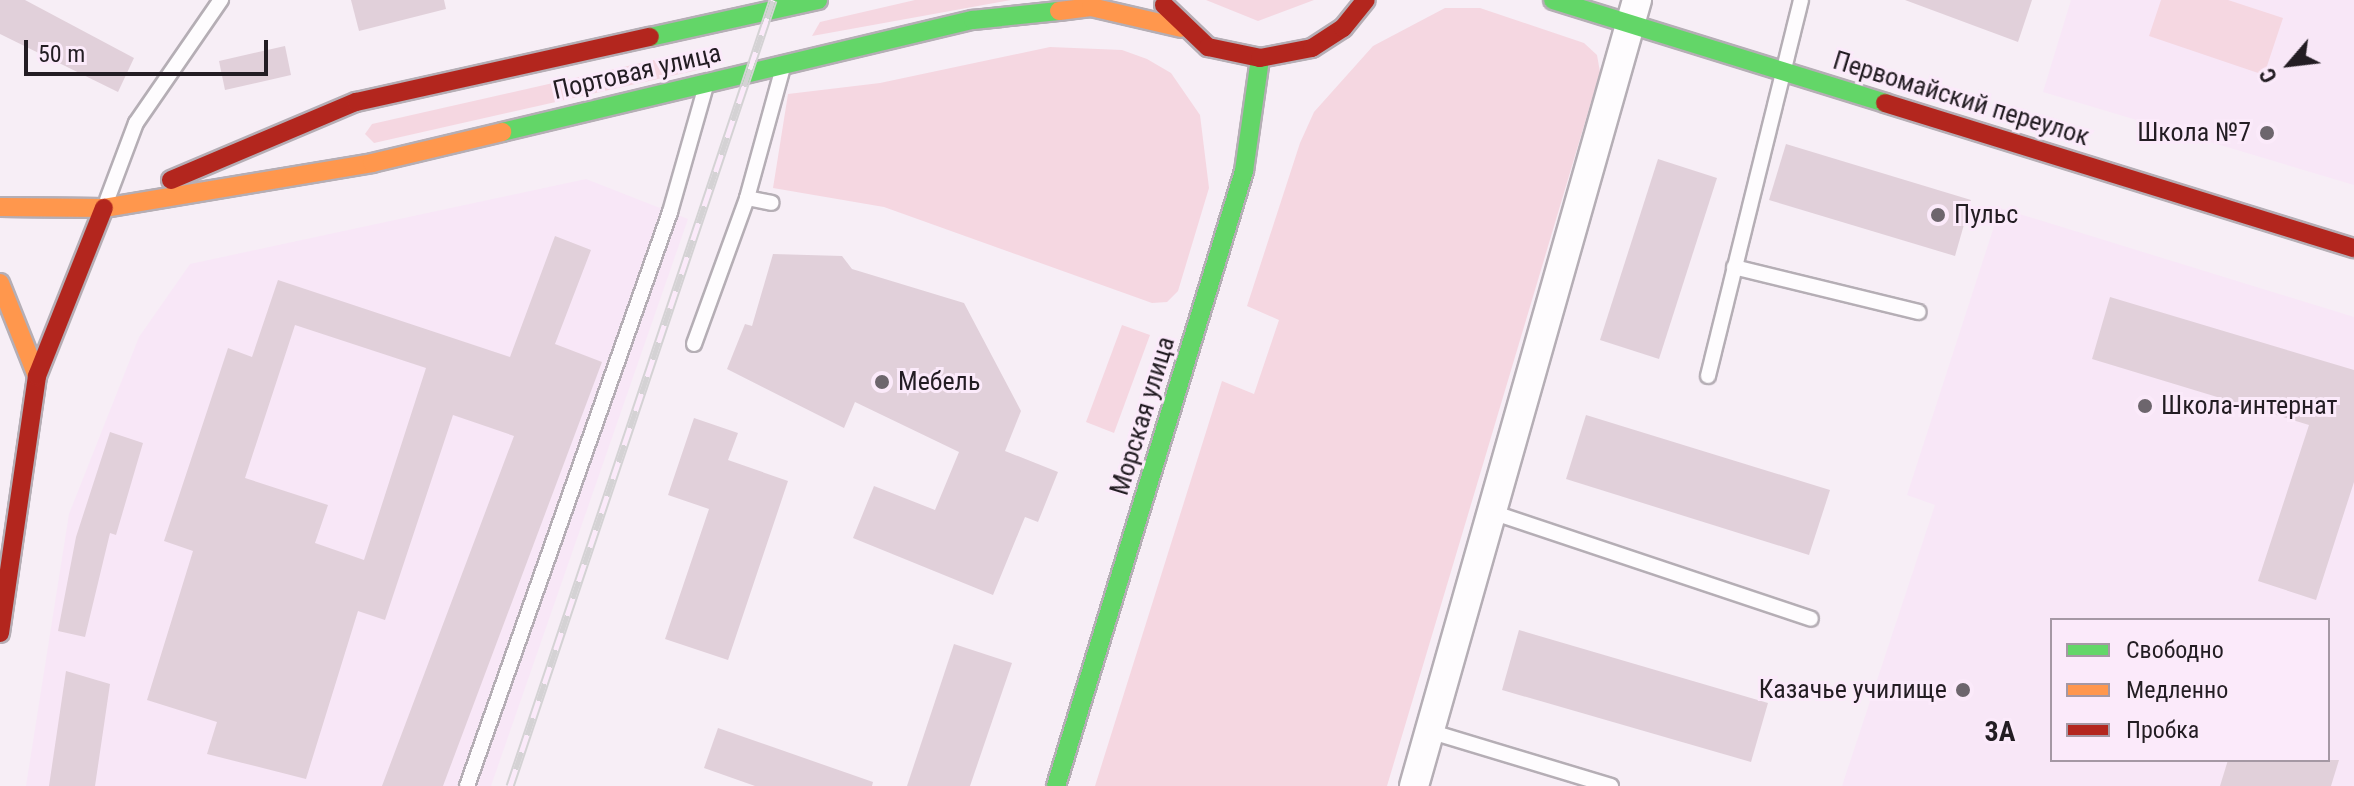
<!DOCTYPE html>
<html>
<head>
<meta charset="utf-8">
<style>
  body { margin:0 }
  #map { position:relative; width:2354px; height:786px; overflow:hidden; background:#f7eef6; font-family:"Roboto Condensed",sans-serif }
  div>[style] { position:absolute }
  [style*='--x'] { left:calc(var(--x)*1px); top:calc(var(--y)*1px); width:calc(var(--w)*1px); rotate:calc(var(--a)*1deg) }
  .built>* { inset:0; background:#f8e7f7 }
  .green>* { inset:0; background:#f5d7e1 }
  .building>* { inset:0; background:#e1d0da }
  .roads { filter:drop-shadow(2px 0 #b5aeb5) drop-shadow(-2px 0 #b5aeb5) drop-shadow(0 2px #b5aeb5) drop-shadow(0 -2px #b5aeb5) }
  .lane>* { height:14px; margin:-7px; padding:0 7px; transform-origin:7px; border-radius:7px; background:#fefcfe }
  .street>* { height:28px; margin:-14px; padding:0 14px; transform-origin:14px; border-radius:14px; background:#fefcfe }
  .fast>* { height:18px; margin:-9px; padding:0 9px; transform-origin:9px; border-radius:9px; background:#63d668 }
  .slow>* { height:18px; margin:-9px; padding:0 9px; transform-origin:9px; border-radius:9px; background:#ff974d }
  .jam>* { height:18px; margin:-9px; padding:0 9px; transform-origin:9px; border-radius:9px; background:#b3261e }
  .rail>* { height:9px; margin-top:-4.5px; transform-origin:0; background:repeating-linear-gradient(90deg,#fbeafa 0 18px,#d4d2d4 0 36px); box-sizing:border-box; border-block:2px solid #d4d2d4 }
  .dots>* { width:22px; height:22px; translate:-50% -50%; box-sizing:border-box; border:4px solid #fbeafa; border-radius:50% }
  span { translate:-50% -50%; white-space:nowrap; text-align:center; line-height:1.15; -webkit-text-stroke:6px #fbeafa; paint-order:stroke }
  .street-label { font-size:26px; color:#231d23 }
  .poi-label { font-size:26px; color:#231d23 }
  .right { translate:-100% -50%; text-align:right }
  .left { translate:0 -50%; text-align:left }
  .neighbourhood-label { font-size:28px; color:#231d23; font-weight:700 }
  .legend { position:absolute; left:2050px; top:618px; width:280px; height:144px; box-sizing:border-box; background:#fbeafa; border:2px solid #a598a4; margin:0; padding:10px 14px; list-style:none; font-size:24px; color:#231d23 }
  .legend li { display:flex; align-items:center; gap:16px; height:40px }
  .legend b { width:40px; border:2px solid #a598a4 }
  .north { position:absolute; left:2250px; top:24px; width:80px; height:80px; -webkit-text-stroke:6px #fbeafa; paint-order:stroke; rotate:242deg; font-size:22px; font-weight:700; line-height:32px; text-align:center; color:#231d23 }
  .north::after { content:''; display:block; margin:auto; width:28px; height:36px; background:#231d23; clip-path:polygon(50% 0,100% 100%,50% 72%,0 100%) }
  .scale { position:absolute; left:24px; top:40px; width:244px; height:36px; box-sizing:border-box; border:4px solid #231d23; border-top:0; padding-left:10px; font-size:24px; line-height:28px; white-space:nowrap; color:#231d23; -webkit-text-stroke:6px #fbeafa; paint-order:stroke }
</style>
</head>
<body>
<div id="map">
  <div class="built">
    <div style="clip-path:polygon(2071px 0,2354px 0,2354px 185px,2043px 92px)"></div>
    <div style="clip-path:polygon(586px 179px,688px 219px,491px 786px,26px 786px,69px 514px,139px 337px,190px 264px)"></div>
    <div style="clip-path:polygon(evenodd,2000px 208px,2354px 317px,2354px 786px,1842px 786px,1935px 505px,1907px 495px,2000px 208px,2052px 620px,2328px 620px,2328px 760px,2052px 760px,2052px 620px)"></div>
  </div>
  <div class="green">
    <div style="clip-path:polygon(915px 0,1011px 0,812px 36px,820px 22px)"></div>
    <div style="clip-path:polygon(1206px 0,1314px 0,1258px 21px)"></div>
    <div style="clip-path:polygon(2161px 0,2228px 0,2283px 18px,2264px 75px,2149px 36px)"></div>
    <div style="clip-path:polygon(1445px 8px,1480px 8px,1584px 43px,1597px 55px,1600px 72px,1387px 786px,1095px 786px,1222px 381px,1254px 394px,1279px 320px,1247px 306px,1300px 143px,1314px 112px,1373px 46px)"></div>
    <div style="clip-path:polygon(1050px 47px,1122px 50px,1147px 59px,1171px 73px,1200px 115px,1209px 188px,1178px 291px,1167px 302px,1152px 303px,884px 207px,773px 188px,788px 94px,880px 83px)"></div>
    <div style="clip-path:polygon(698px 50px,702px 69px,374px 143px,365px 134px,372px 124px)"></div>
    <div style="clip-path:polygon(1122px 325px,1150px 335px,1114px 433px,1086px 422px)"></div>
  </div>
  <div class="building">
    <div style="clip-path:polygon(0 0,25px 0,134px 58px,118px 92px,0 34px)"></div>
    <div style="clip-path:polygon(351px 0,444px 0,446px 9px,359px 31px)"></div>
    <div style="clip-path:polygon(1905px 0,2032px 0,2018px 42px)"></div>
    <div style="clip-path:polygon(285px 46px,291px 75px,225px 90px,219px 61px)"></div>
    <div style="clip-path:polygon(1786px 144px,1971px 200px,1955px 256px,1769px 200px)"></div>
    <div style="clip-path:polygon(1658px 159px,1717px 178px,1659px 359px,1600px 340px)"></div>
    <div style="clip-path:polygon(evenodd,555px 236px,591px 250px,555px 344px,602px 362px,443px 786px,382px 786px,514px 436px,453px 415px,385px 620px,358px 611px,306px 779px,207px 754px,217px 722px,147px 700px,193px 551px,164px 541px,228px 348px,252px 357px,278px 280px,510px 357px,555px 236px,295px 325px,426px 368px,364px 560px,315px 543px,328px 505px,245px 478px,295px 325px)"></div>
    <div style="clip-path:polygon(773px 254px,842px 256px,852px 269px,964px 303px,1021px 411px,1005px 451px,1058px 472px,1038px 522px,1025px 517px,993px 595px,853px 538px,874px 486px,935px 510px,959px 452px,855px 402px,844px 428px,727px 369px,745px 324px,752px 326px)"></div>
    <div style="clip-path:polygon(2110px 297px,2354px 370px,2354px 482px,2316px 600px,2258px 581px,2309px 425px,2092px 359px)"></div>
    <div style="clip-path:polygon(1586px 415px,1830px 490px,1809px 555px,1566px 479px)"></div>
    <div style="clip-path:polygon(694px 418px,738px 433px,728px 460px,788px 481px,728px 660px,665px 639px,709px 509px,668px 495px)"></div>
    <div style="clip-path:polygon(110px 432px,143px 443px,116px 535px,110px 533px,85px 637px,58px 631px,76px 537px)"></div>
    <div style="clip-path:polygon(1519px 630px,1768px 703px,1751px 762px,1502px 690px)"></div>
    <div style="clip-path:polygon(954px 644px,1012px 663px,970px 786px,907px 786px)"></div>
    <div style="clip-path:polygon(66px 671px,110px 684px,95px 786px,49px 786px)"></div>
    <div style="clip-path:polygon(718px 728px,873px 782px,872px 786px,755px 786px,704px 768px)"></div>
    <div style="clip-path:polygon(2228px 760px,2339px 760px,2331px 786px,2220px 786px)"></div>
  </div>
  <div class="roads">
    <div class="lane">
      <div style="--x:747;--y:198;--w:25;--a:11"></div>
      <div style="--x:107;--y:200;--w:82;--a:-69.4"></div>
      <div style="--x:136;--y:123;--w:150;--a:-55.4"></div>
      <div style="--x:1734;--y:267;--w:190;--a:13.7"></div>
      <div style="--x:694;--y:344;--w:155;--a:-70"></div>
      <div style="--x:747;--y:198;--w:132;--a:-74.6"></div>
      <div style="--x:1708;--y:376;--w:387;--a:-76.1"></div>
      <div style="--x:1495;--y:513;--w:333;--a:18.5"></div>
      <div style="--x:1432;--y:732;--w:187;--a:16.8"></div>
      <div style="--x:467;--y:786;--w:609;--a:-70.52"></div>
      <div style="--x:670;--y:212;--w:128;--a:-74.1"></div>
    </div>
    <div class="street">
      <div style="--x:1414;--y:786;--w:817;--a:-74.16"></div>
    </div>
    <div class="fast">
      <div style="--x:1553;--y:0;--w:348;--a:17.2"></div>
      <div style="--x:650;--y:37;--w:172;--a:-12.4"></div>
      <div style="--x:502;--y:132;--w:484;--a:-13.4"></div>
      <div style="--x:973;--y:20;--w:86;--a:-6"></div>
      <div style="--x:1056;--y:786;--w:643;--a:-73"></div>
      <div style="--x:1244;--y:171;--w:114;--a:-81.9"></div>
    </div>
    <div class="slow">
      <div style="--x:1059;--y:11;--w:32;--a:-7"></div>
      <div style="--x:1091;--y:7;--w:92;--a:13.1"></div>
      <div style="--x:0;--y:207;--w:104;--a:0.6"></div>
      <div style="--x:104;--y:208;--w:272;--a:-9.5"></div>
      <div style="--x:372;--y:163;--w:134;--a:-13.4"></div>
      <div style="--x:0;--y:283;--w:100;--a:68.3"></div>
    </div>
    <div class="jam">
      <div style="--x:1164;--y:5;--w:61;--a:43.7"></div>
      <div style="--x:1208;--y:47;--w:53;--a:11.9"></div>
      <div style="--x:1260;--y:58;--w:53;--a:-10.9"></div>
      <div style="--x:1312;--y:48;--w:37;--a:-33"></div>
      <div style="--x:1343;--y:28;--w:36;--a:-51"></div>
      <div style="--x:1885;--y:103;--w:491;--a:17.2"></div>
      <div style="--x:171;--y:180;--w:201;--a:-22.9"></div>
      <div style="--x:356;--y:102;--w:301;--a:-12.5"></div>
      <div style="--x:0;--y:633;--w:260;--a:-81.8"></div>
      <div style="--x:37;--y:376;--w:181;--a:-68.3"></div>
    </div>
  </div>
  <div class="rail">
    <div style="--x:510;--y:786;--w:829;--a:-71.5"></div>
  </div>
  <div class="dots">
    <div style="left:2267px;top:133px;background:#6d666d"></div>
    <div style="left:1938px;top:215px;background:#6d666d"></div>
    <div style="left:882px;top:382px;background:#6d666d"></div>
    <div style="left:2145px;top:406px;background:#6d666d"></div>
    <div style="left:1963px;top:690px;background:#6d666d"></div>
  </div>
  <div class="street-label">
    <span style="left:637px;top:72px;rotate:-13deg">Портовая улица</span>
    <span style="left:1961px;top:99px;rotate:17deg">Первомайский переулок</span>
    <span style="left:1143px;top:416px;rotate:-73deg">Морская улица</span>
  </div>
  <div class="poi-label">
    <span class="right" style="left:2251px;top:133px">Школа №7</span>
    <span class="left" style="left:1954px;top:215px">Пульс</span>
    <span class="left" style="left:898px;top:382px">Мебель</span>
    <span class="left" style="left:2161px;top:406px">Школа-интернат</span>
    <span class="right" style="left:1947px;top:690px">Казачье училище</span>
  </div>
  <div class="neighbourhood-label">
    <span style="left:2000px;top:732px">3А</span>
  </div>
  <ul class="legend">
  <li><b style="height:10px;background:#63d668"></b>Свободно</li>
  <li><b style="height:10px;background:#ff974d"></b>Медленно</li>
  <li><b style="height:10px;background:#b3261e"></b>Пробка</li>
  </ul>
  <div class="north">С</div>
  <div class="scale">50 m</div>
</div>
</body>
</html>
